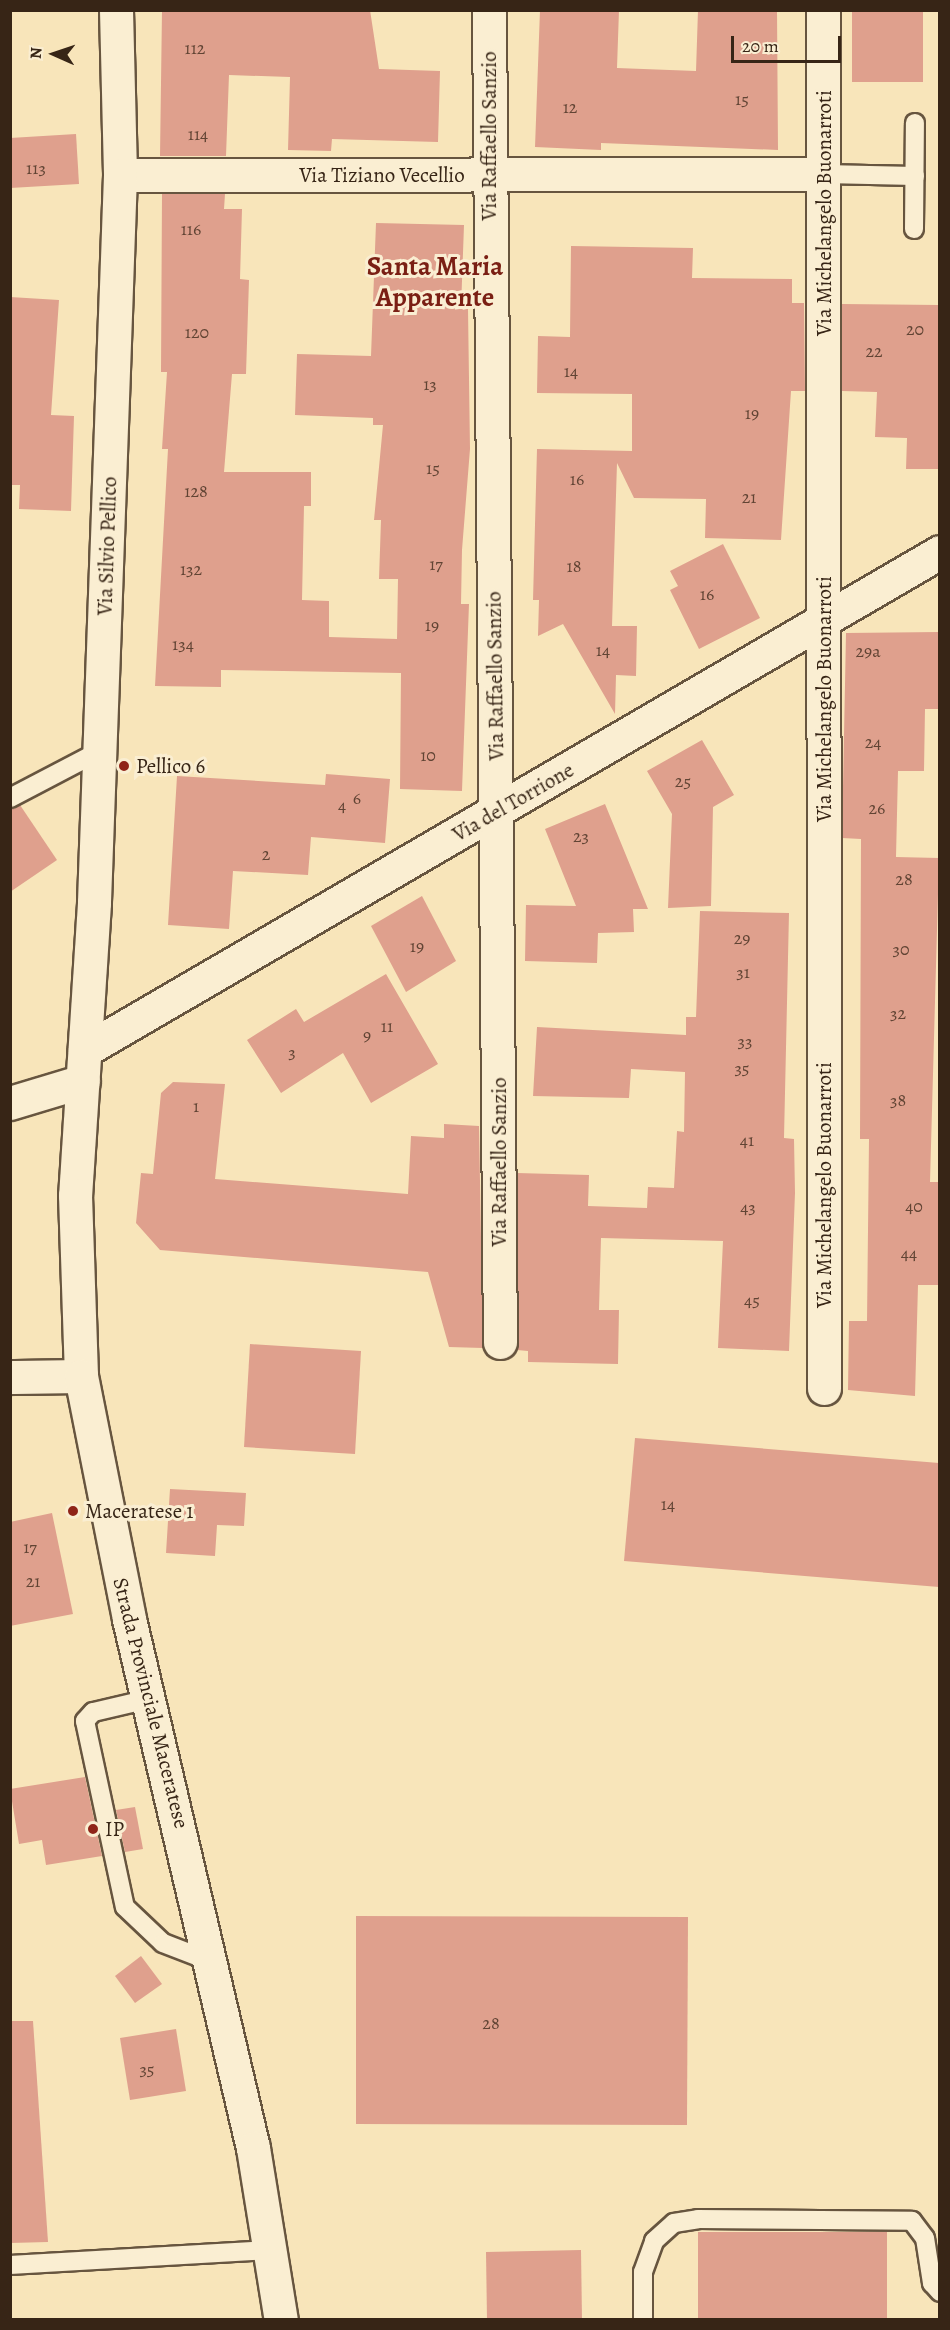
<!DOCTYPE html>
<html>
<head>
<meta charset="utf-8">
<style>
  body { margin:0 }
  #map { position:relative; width:950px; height:2330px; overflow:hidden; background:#f8e5ba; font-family:Alegreya,serif }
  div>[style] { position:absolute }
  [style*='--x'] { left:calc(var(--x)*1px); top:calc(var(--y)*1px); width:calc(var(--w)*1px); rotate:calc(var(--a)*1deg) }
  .building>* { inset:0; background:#dfa08d }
  .roads { filter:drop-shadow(2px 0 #67553f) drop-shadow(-2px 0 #67553f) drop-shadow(0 2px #67553f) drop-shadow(0 -2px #67553f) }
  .service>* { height:18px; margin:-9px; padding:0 9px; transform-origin:9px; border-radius:9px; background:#faeed2 }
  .minor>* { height:33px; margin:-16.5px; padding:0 16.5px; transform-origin:16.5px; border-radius:16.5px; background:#faeed2 }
  .tertiary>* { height:33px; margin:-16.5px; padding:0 16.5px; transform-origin:16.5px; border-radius:16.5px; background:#faeed2 }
  .secondary>* { height:33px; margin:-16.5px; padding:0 16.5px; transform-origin:16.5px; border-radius:16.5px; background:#faeed2 }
  .dots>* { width:16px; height:16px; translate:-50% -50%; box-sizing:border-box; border:3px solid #faeed2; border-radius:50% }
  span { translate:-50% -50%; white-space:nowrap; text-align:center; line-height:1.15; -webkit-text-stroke:6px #faeed2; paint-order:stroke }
  .number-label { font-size:18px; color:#614434 }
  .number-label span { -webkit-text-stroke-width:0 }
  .street-label { font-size:21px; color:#372516 }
  .poi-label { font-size:21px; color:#372516 }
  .left { translate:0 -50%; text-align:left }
  .district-label { font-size:27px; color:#7a1f14; font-weight:700 }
  .frame { position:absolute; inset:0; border:12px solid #372516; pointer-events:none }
  .north { position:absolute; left:24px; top:24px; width:60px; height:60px; -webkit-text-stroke:4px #faeed2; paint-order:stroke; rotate:273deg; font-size:16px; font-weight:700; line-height:24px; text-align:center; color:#372516 }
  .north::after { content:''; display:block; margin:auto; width:21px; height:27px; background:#372516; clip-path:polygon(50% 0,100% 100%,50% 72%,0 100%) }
  .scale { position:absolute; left:731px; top:36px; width:110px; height:27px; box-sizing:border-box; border:3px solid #372516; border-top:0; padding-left:8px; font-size:18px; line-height:21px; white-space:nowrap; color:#372516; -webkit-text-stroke:4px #faeed2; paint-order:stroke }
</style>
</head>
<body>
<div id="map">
  <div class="building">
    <div style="clip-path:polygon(162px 10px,370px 10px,379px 69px,440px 71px,438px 142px,332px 139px,331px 151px,288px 150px,290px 77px,229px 75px,226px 156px,160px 156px)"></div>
    <div style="clip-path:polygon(540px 10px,619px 10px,617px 68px,696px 71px,698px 10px,777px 10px,778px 150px,601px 143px,601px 150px,535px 147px)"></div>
    <div style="clip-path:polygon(852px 10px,923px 10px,923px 82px,852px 82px)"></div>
    <div style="clip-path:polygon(76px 134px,79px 184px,10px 188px,10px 138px)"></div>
    <div style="clip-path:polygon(162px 194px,225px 194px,224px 209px,242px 209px,240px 279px,249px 280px,246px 374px,232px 374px,224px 472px,311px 472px,311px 506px,304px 506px,302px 600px,329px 601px,329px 637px,397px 639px,398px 579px,379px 579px,381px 520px,374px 520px,383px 425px,373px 425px,373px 418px,295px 415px,297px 354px,371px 356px,376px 223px,464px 225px,461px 309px,468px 309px,470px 449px,462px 550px,461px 604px,469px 604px,462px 791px,400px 789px,401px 673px,221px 670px,221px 687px,155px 686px,168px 449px,162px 449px,167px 372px,161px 372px)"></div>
    <div style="clip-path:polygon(571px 246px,693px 248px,692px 278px,792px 279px,792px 303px,804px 303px,805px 391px,791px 391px,781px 540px,705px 538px,706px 499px,634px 498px,617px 463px,612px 626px,637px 626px,636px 676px,616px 675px,615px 714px,563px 624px,538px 636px,539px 600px,533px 600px,537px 449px,632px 451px,632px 394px,537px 393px,538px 336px,570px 337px)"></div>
    <div style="clip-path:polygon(10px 297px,59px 300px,51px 415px,74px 416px,71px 511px,19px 509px,20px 485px,10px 485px)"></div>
    <div style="clip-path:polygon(842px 304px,939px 305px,939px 469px,906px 469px,907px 438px,875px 437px,877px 392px,842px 391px)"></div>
    <div style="clip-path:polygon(723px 544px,760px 618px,699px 649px,670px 590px,678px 586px,670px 571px)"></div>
    <div style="clip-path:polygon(939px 632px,939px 709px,925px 709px,924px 771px,898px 771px,896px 857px,939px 858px,930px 1182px,939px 1182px,939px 1285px,918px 1285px,915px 1396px,848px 1390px,849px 1321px,867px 1321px,869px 1139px,860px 1139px,861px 839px,842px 838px,846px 633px)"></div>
    <div style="clip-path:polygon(702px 740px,734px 795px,713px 807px,711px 906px,668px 908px,672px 814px,647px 771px)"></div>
    <div style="clip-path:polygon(326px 774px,390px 779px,385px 843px,311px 837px,308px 875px,233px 871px,229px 929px,168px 925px,177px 776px,325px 785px)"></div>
    <div style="clip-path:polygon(605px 804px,648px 909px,633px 909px,634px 932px,598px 933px,597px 963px,525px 961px,526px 905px,576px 906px,545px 829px)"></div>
    <div style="clip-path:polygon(20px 805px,57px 860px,10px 892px,10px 809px)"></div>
    <div style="clip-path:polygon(422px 896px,456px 961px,406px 992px,371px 926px)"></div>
    <div style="clip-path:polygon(700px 911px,789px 913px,784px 1138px,794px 1139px,795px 1193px,789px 1351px,718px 1348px,723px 1241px,601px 1238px,599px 1310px,619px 1310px,618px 1364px,528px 1362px,528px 1351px,517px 1350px,517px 1173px,589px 1175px,588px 1206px,647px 1208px,648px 1187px,674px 1188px,677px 1131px,684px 1132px,685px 1072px,631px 1069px,629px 1098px,533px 1096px,537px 1027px,686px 1035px,686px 1017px,696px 1017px)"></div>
    <div style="clip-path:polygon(386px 974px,438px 1064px,371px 1103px,343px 1053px,281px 1093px,247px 1040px,296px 1009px,304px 1022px)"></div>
    <div style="clip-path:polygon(173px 1082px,225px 1084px,215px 1179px,408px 1194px,411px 1136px,444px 1138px,444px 1124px,479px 1126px,483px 1348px,449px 1347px,428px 1272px,160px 1250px,136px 1223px,141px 1173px,153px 1174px,161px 1093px)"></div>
    <div style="clip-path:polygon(250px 1344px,361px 1351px,355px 1454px,244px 1447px)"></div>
    <div style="clip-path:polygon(635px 1438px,939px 1463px,939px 1587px,624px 1561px)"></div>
    <div style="clip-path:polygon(170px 1489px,246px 1493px,244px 1526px,217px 1525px,215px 1556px,166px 1553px)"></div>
    <div style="clip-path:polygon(52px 1513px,73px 1614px,10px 1626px,10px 1522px)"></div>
    <div style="clip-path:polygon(85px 1777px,102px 1856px,46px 1865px,42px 1840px,19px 1844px,10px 1789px)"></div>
    <div style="clip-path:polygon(135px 1807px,143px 1849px,125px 1852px,116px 1810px)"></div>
    <div style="clip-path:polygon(356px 1916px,688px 1917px,687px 2125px,356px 2124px)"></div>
    <div style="clip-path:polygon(141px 1956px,162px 1984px,135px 2003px,115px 1976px)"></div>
    <div style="clip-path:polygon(10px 2021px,33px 2021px,48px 2242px,10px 2243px)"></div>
    <div style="clip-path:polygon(176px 2029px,186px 2091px,130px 2100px,120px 2038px)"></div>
    <div style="clip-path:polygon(698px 2232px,887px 2232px,887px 2319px,698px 2319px)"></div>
    <div style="clip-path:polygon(581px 2250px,582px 2319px,487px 2319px,486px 2252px)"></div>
  </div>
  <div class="roads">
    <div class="service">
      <div style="--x:824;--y:174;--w:91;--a:1.3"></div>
      <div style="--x:914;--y:229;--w:106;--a:-89.5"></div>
      <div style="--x:10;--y:798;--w:102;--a:-27.6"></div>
      <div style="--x:149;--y:1699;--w:57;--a:166.9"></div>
      <div style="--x:93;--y:1712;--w:12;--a:132"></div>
      <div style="--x:85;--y:1721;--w:190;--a:77.9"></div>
      <div style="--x:125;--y:1907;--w:52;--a:43.5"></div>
      <div style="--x:163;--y:1943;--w:53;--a:21.2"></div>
      <div style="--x:10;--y:2265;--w:260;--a:-3.3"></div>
      <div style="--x:643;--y:2320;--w:48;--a:-90"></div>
      <div style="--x:643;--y:2272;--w:33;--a:-70"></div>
      <div style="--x:654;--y:2241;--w:27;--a:-42"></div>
      <div style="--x:674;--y:2223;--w:24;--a:-9"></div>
      <div style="--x:698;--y:2219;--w:214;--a:0.5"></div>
      <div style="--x:912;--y:2221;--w:21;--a:53"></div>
      <div style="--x:925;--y:2238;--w:46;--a:81.2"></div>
      <div style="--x:932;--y:2283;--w:12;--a:48"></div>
    </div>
    <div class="minor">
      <div style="--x:489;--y:10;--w:1332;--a:89.53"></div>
      <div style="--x:823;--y:10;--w:1378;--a:89.96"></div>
      <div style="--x:120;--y:175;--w:704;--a:-0.08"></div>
      <div style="--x:85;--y:1050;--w:989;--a:-30.22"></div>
      <div style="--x:10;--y:1377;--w:71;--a:-0.8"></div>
    </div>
    <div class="tertiary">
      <div style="--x:10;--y:1103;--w:76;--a:-16.8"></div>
    </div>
    <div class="secondary">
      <div style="--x:116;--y:10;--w:165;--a:88.6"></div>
      <div style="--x:120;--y:175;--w:728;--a:92.05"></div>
      <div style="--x:94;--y:903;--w:293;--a:93.7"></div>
      <div style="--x:75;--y:1195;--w:181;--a:88.1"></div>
      <div style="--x:81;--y:1376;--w:248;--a:78.8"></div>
      <div style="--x:129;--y:1619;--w:543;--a:76.81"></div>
      <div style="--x:253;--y:2148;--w:174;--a:80.8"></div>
    </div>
  </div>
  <div class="dots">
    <div style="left:124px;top:766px;background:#8f2418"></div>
    <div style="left:73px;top:1511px;background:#8f2418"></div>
    <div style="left:93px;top:1829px;background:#8f2418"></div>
  </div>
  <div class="number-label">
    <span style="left:195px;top:48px">112</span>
    <span style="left:742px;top:99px">15</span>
    <span style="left:570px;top:107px">12</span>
    <span style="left:198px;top:134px">114</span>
    <span style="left:36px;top:168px">113</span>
    <span style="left:191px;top:229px">116</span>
    <span style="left:915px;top:329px">20</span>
    <span style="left:197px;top:332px">120</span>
    <span style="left:874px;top:351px">22</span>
    <span style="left:571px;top:371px">14</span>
    <span style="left:430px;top:384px">13</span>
    <span style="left:752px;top:413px">19</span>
    <span style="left:433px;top:468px">15</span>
    <span style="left:577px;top:479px">16</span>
    <span style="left:196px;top:491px">128</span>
    <span style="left:749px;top:497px">21</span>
    <span style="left:436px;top:564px">17</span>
    <span style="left:574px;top:566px">18</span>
    <span style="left:191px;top:569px">132</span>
    <span style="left:707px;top:594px">16</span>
    <span style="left:432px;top:625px">19</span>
    <span style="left:183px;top:644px">134</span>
    <span style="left:603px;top:650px">14</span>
    <span style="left:868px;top:651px">29a</span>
    <span style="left:873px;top:742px">24</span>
    <span style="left:428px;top:755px">10</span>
    <span style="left:683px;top:781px">25</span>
    <span style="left:357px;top:798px">6</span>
    <span style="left:342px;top:805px">4</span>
    <span style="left:877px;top:808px">26</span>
    <span style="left:581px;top:836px">23</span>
    <span style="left:266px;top:854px">2</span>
    <span style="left:904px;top:879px">28</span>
    <span style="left:742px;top:938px">29</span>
    <span style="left:417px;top:946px">19</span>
    <span style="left:901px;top:949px">30</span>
    <span style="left:743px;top:972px">31</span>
    <span style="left:898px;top:1013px">32</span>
    <span style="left:387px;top:1026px">11</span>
    <span style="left:367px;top:1035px">9</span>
    <span style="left:745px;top:1041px">33</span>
    <span style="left:292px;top:1052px">3</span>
    <span style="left:742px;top:1068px">35</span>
    <span style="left:898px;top:1100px">38</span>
    <span style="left:196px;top:1106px">1</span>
    <span style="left:747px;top:1140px">41</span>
    <span style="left:914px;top:1206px">40</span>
    <span style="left:748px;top:1207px">43</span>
    <span style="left:909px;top:1253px">44</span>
    <span style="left:752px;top:1300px">45</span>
    <span style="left:668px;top:1504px">14</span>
    <span style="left:30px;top:1547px">17</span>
    <span style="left:33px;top:1581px">21</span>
    <span style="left:491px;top:2023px">28</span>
    <span style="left:147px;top:2069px">35</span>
  </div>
  <div class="street-label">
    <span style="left:489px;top:136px;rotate:-90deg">Via Raffaello Sanzio</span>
    <span style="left:382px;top:175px">Via Tiziano Vecellio</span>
    <span style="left:824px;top:213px;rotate:-90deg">Via Michelangelo Buonarroti</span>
    <span style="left:107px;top:546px;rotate:-88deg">Via Silvio Pellico</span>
    <span style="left:495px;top:676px;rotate:-91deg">Via Raffaello Sanzio</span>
    <span style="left:824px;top:699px;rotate:-90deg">Via Michelangelo Buonarroti</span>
    <span style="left:513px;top:802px;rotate:-30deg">Via del Torrione</span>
    <span style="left:499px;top:1162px;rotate:-90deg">Via Raffaello Sanzio</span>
    <span style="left:824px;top:1185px;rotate:-90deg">Via Michelangelo Buonarroti</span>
    <span style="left:151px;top:1703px;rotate:76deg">Strada Provinciale Maceratese</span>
  </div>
  <div class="poi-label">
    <span class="left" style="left:136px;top:766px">Pellico 6</span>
    <span class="left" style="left:85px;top:1511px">Maceratese 1</span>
    <span class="left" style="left:105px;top:1829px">IP</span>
  </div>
  <div class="district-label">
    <span style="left:435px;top:282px">Santa Maria<br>Apparente</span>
  </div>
  <div class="frame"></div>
  <div class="north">N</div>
  <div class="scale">20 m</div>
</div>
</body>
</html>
